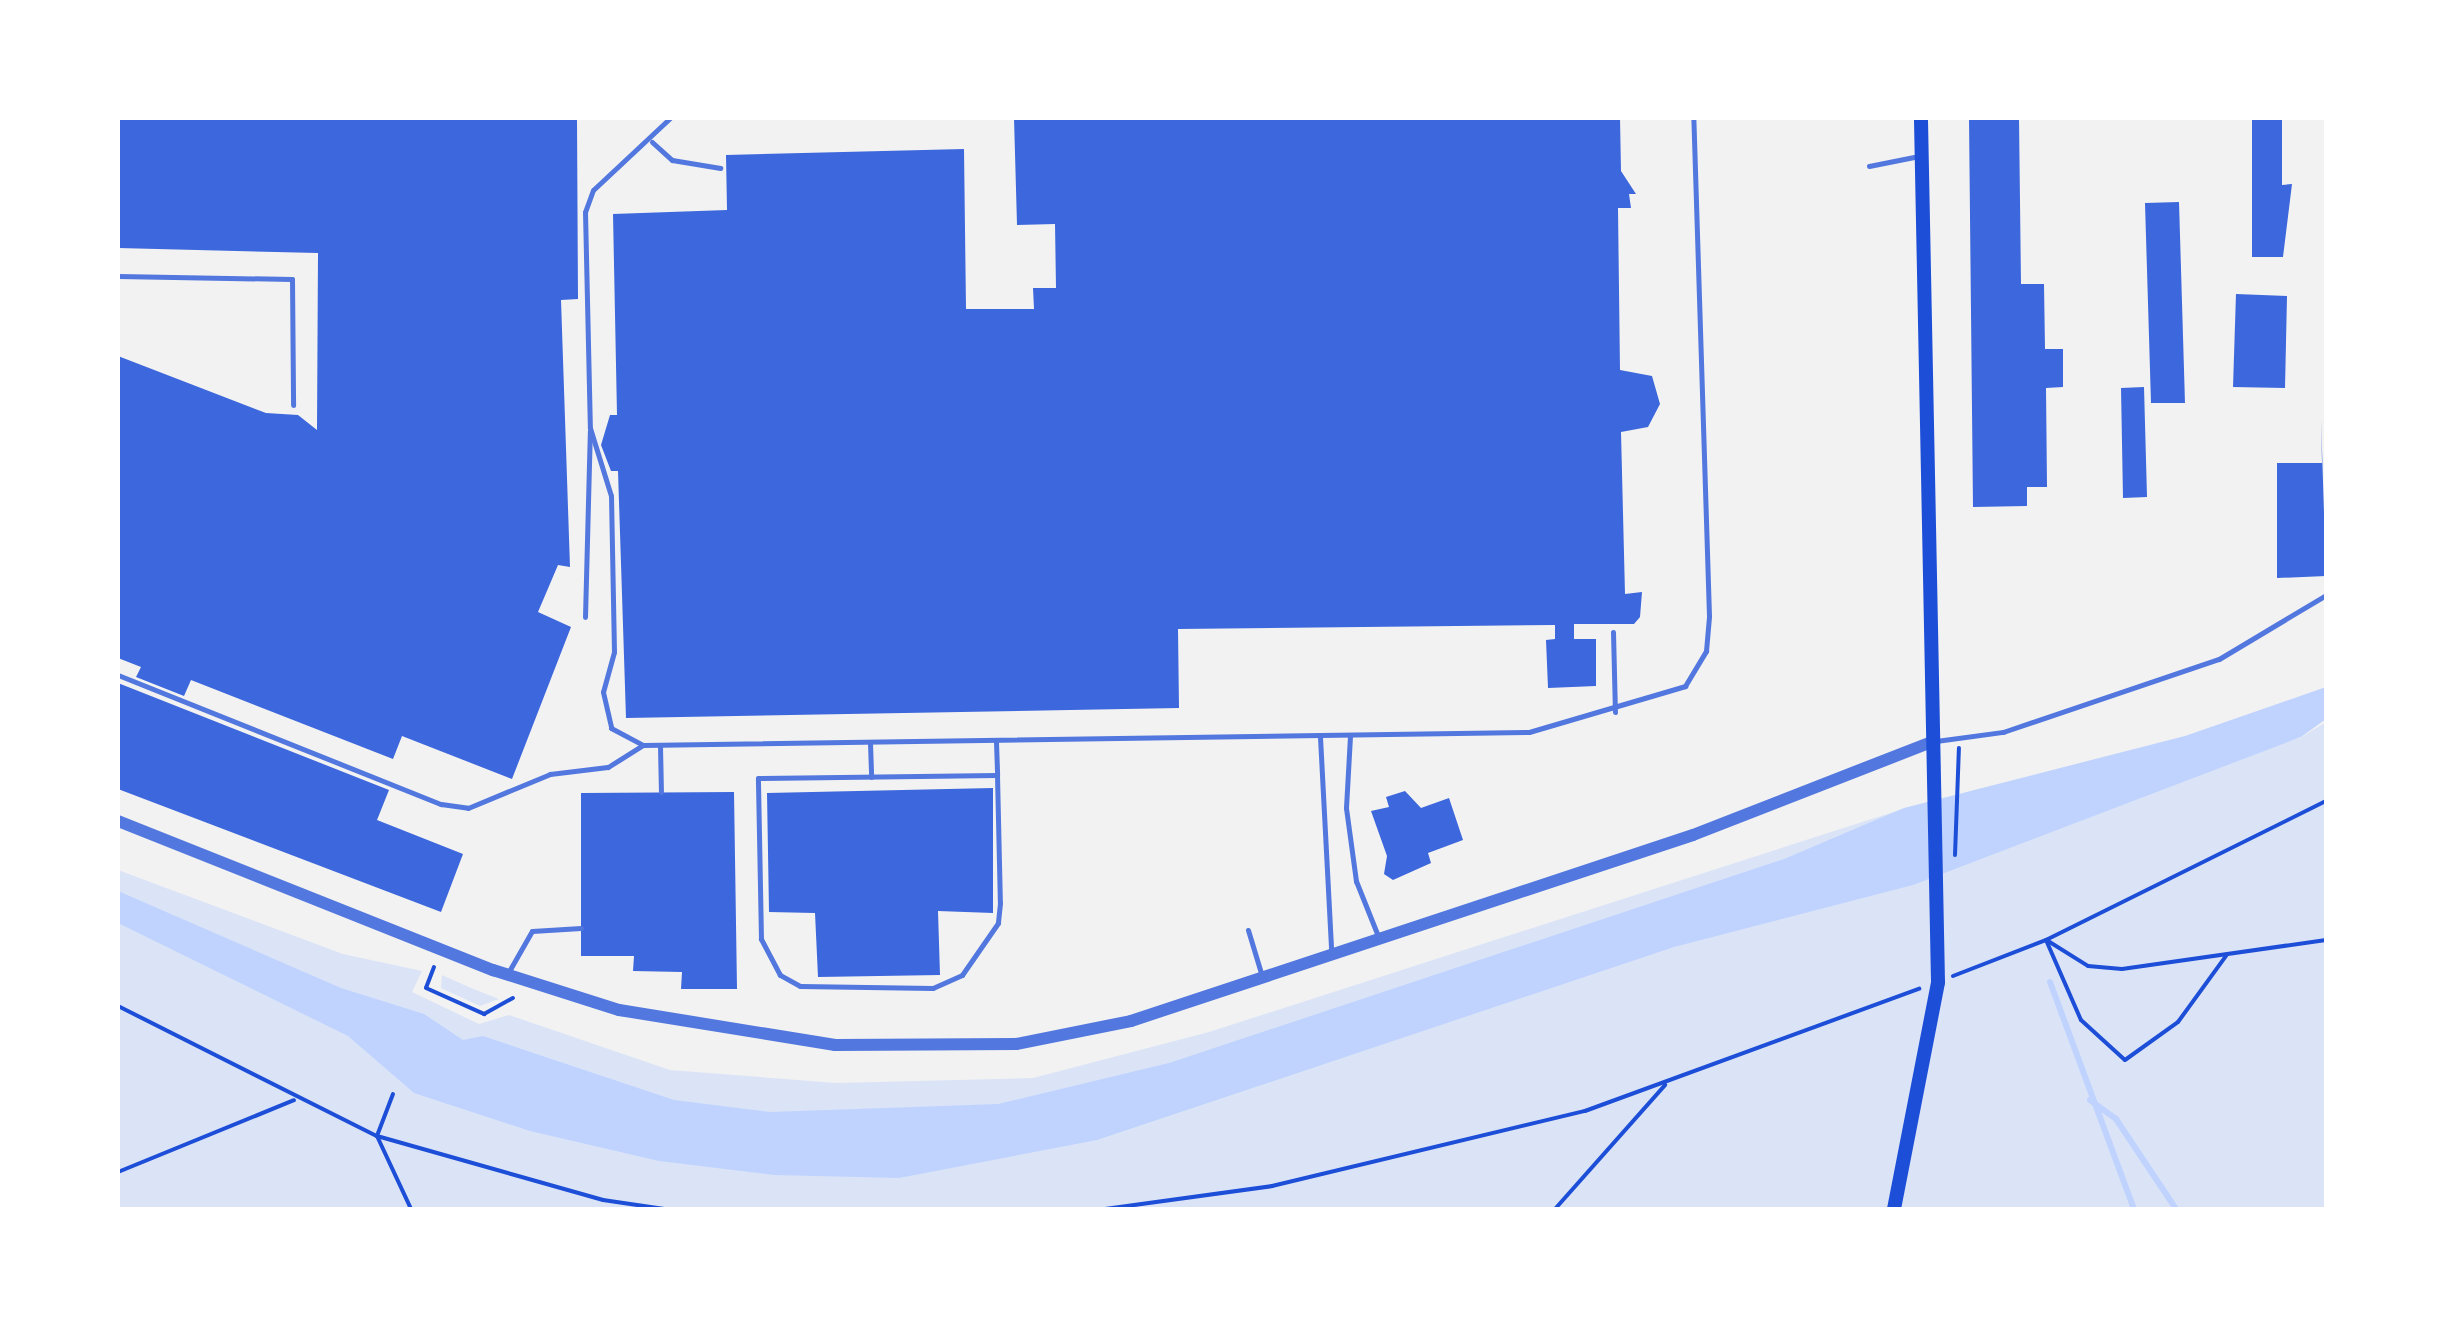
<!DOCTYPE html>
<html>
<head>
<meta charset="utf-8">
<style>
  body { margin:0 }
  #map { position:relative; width:2444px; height:1327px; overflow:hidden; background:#f2f2f2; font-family:Cabin,sans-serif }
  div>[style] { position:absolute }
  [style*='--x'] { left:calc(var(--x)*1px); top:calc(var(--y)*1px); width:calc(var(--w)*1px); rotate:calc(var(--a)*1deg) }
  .green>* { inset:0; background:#dbe4f7 }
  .water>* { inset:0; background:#bfd3fe }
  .stream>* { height:6px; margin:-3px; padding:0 3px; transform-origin:3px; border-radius:3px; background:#bfd3fe }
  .building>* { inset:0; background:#3d67dc }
  .path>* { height:4px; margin:-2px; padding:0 2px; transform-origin:2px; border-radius:2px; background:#1d4ed8 }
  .service>* { height:5px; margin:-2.5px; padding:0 2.5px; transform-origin:2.5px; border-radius:2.5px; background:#5277de }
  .tertiary>* { height:12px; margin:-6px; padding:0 6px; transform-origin:6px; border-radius:6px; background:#5277de }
  .secondary>* { height:14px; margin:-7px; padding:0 7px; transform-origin:7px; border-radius:7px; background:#1d4ed8 }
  span { translate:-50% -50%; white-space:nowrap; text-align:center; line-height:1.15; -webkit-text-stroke:6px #fff; paint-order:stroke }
  .frame { position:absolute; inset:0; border:120px solid #fff; pointer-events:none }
</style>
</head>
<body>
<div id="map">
  <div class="green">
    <div style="clip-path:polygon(2326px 722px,2326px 1209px,118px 1209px,118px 870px,343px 954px,422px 971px,412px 992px,479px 1024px,509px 1015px,670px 1070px,836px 1083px,1033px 1078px,1209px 1032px,1912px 806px,1951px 845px,2300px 738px)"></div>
    <div style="clip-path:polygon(442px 975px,471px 988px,499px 999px,480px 1006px,441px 988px)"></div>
  </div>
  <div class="water">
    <div style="clip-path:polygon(2326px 687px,2326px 719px,2301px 737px,1913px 885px,1674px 947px,1097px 1140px,899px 1178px,774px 1175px,659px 1161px,530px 1131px,414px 1093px,348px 1036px,118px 923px,118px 891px,341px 988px,424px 1014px,463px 1040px,483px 1036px,674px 1100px,770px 1112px,998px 1104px,1169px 1063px,1784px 859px,1904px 808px,2185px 736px)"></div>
  </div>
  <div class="stream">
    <div style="--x:2050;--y:982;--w:242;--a:69.7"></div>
    <div style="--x:2090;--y:1100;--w:32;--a:36"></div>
    <div style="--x:2116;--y:1119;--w:108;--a:56.3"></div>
  </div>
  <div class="building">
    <div style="clip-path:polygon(118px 118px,577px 118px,578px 299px,561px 300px,570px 567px,558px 565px,538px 612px,571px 627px,512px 779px,402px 736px,393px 759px,191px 680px,184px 696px,136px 677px,141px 667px,118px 658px,118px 356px,266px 413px,298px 415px,317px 430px,318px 253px,118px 248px)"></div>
    <div style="clip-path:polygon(1014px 118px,1620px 118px,1621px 171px,1636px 194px,1629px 194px,1631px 208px,1618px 208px,1620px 370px,1652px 376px,1660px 404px,1648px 427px,1621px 432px,1625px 594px,1642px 592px,1640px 617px,1634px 624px,1574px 624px,1574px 639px,1596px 639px,1596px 686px,1548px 688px,1546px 640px,1555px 639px,1555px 625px,1178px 629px,1179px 708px,626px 718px,618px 471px,611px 471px,601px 445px,610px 415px,617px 415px,613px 214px,727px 210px,726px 155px,964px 149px,966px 309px,1034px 309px,1033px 288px,1056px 288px,1055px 224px,1017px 225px)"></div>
    <div style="clip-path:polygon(1969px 118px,2019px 118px,2021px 284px,2044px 284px,2045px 349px,2063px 349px,2063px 387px,2046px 388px,2047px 487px,2027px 487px,2027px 506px,1973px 507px)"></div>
    <div style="clip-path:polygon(2252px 118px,2282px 118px,2282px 185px,2292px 184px,2283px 257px,2252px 257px)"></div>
    <div style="clip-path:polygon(2179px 202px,2185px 403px,2151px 403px,2145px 203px)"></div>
    <div style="clip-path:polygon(2236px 294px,2287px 296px,2285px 388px,2233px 387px)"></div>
    <div style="clip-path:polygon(2144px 387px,2147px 497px,2123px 498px,2121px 388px)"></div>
    <div style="clip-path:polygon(2321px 418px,2326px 576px,2277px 578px,2277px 463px,2322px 463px)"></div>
    <div style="clip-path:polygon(118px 683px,389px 790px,377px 820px,463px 854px,441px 912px,118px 789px)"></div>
    <div style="clip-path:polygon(993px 788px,993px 913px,938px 911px,940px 975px,818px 977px,815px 913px,769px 912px,767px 793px)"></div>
    <div style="clip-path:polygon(1405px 791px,1421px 808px,1449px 798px,1463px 840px,1428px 853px,1431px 863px,1393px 880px,1384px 874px,1387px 856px,1371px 811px,1389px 807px,1386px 797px)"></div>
    <div style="clip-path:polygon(734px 792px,737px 989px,681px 989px,682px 972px,633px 971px,634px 956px,581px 956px,581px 793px)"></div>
  </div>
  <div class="path">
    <div style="--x:1955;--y:855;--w:107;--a:-87.9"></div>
    <div style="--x:2046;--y:940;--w:87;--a:66.4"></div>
    <div style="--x:2081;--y:1020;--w:59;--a:42.3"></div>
    <div style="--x:2125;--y:1060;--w:65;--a:-35.6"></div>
    <div style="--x:2178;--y:1022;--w:82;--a:-54"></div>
    <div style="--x:2048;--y:941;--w:47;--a:32"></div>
    <div style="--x:2088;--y:966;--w:34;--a:5"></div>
    <div style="--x:2122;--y:969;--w:206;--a:-8.1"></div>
    <div style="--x:434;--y:967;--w:22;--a:111"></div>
    <div style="--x:426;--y:988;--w:64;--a:24.1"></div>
    <div style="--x:484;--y:1014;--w:33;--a:-29"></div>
    <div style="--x:1953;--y:976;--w:100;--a:-21.2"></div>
    <div style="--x:2046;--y:940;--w:313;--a:-26.4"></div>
    <div style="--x:118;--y:1006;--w:290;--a:26.7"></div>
    <div style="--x:377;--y:1136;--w:235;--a:15.8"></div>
    <div style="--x:603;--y:1200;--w:62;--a:8.4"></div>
    <div style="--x:393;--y:1094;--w:45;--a:110.9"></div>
    <div style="--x:377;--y:1136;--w:81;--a:65"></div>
    <div style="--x:118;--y:1172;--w:190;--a:-22.2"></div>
    <div style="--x:1105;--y:1209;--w:169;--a:-7.8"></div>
    <div style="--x:1272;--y:1186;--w:322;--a:-13.5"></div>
    <div style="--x:1585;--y:1111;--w:356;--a:-20.1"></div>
    <div style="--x:1555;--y:1209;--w:166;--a:-48.4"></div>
  </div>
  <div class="service">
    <div style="--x:670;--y:118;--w:105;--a:136.9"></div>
    <div style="--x:593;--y:190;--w:23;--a:110"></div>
    <div style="--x:585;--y:212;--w:216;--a:88.7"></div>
    <div style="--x:590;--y:428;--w:71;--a:72.8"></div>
    <div style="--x:611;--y:496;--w:156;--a:88.9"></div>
    <div style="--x:614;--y:652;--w:41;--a:105.4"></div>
    <div style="--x:603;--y:692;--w:37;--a:77"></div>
    <div style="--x:611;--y:728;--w:36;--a:28"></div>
    <div style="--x:643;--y:745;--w:886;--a:-0.84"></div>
    <div style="--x:1529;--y:732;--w:163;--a:-16.4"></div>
    <div style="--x:1685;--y:686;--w:41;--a:-59"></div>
    <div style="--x:1706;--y:651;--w:35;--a:-85"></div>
    <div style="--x:1709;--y:616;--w:498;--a:-91.8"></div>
    <div style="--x:652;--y:142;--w:27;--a:42"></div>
    <div style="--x:672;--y:160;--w:49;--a:9.5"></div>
    <div style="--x:1869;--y:166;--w:51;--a:-11.3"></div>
    <div style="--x:118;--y:276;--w:174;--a:1"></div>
    <div style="--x:292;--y:279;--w:126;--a:89.5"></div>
    <div style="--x:585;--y:617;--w:186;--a:-88.5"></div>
    <div style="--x:1613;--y:632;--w:80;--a:88.6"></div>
    <div style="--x:118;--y:675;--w:348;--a:21.8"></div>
    <div style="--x:441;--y:804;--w:27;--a:8"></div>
    <div style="--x:468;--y:808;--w:89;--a:-22.5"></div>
    <div style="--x:550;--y:774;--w:58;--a:-6.9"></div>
    <div style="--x:608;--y:767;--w:41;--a:-32.2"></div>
    <div style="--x:1350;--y:736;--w:72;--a:93.2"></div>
    <div style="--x:1346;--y:808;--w:74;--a:82.2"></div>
    <div style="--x:1356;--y:881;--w:59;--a:68.2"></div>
    <div style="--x:1320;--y:737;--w:213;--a:87"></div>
    <div style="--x:1936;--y:741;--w:68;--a:-7.7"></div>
    <div style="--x:2003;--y:732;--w:228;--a:-18.7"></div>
    <div style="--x:2219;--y:659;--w:125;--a:-30.9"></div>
    <div style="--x:996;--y:742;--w:33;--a:88"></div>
    <div style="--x:997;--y:775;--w:128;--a:88.7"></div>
    <div style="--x:1000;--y:903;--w:20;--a:96"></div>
    <div style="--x:998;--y:923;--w:63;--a:124.7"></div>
    <div style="--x:962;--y:975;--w:32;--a:156"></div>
    <div style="--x:933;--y:988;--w:133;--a:-179.1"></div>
    <div style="--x:800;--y:986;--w:23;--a:-151"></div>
    <div style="--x:780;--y:975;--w:41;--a:-117.8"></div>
    <div style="--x:761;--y:939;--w:161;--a:-91.1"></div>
    <div style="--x:758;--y:778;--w:239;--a:-0.7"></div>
    <div style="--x:870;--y:743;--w:34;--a:88"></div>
    <div style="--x:660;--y:746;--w:46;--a:88.8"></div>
    <div style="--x:1248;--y:930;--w:45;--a:73.2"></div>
    <div style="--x:508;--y:973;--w:48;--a:-60.3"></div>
    <div style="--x:532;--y:931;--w:49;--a:-3.5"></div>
  </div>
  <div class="tertiary">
    <div style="--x:118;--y:821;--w:404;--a:21.7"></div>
    <div style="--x:493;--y:970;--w:132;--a:17.6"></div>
    <div style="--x:619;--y:1010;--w:219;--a:9.2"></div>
    <div style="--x:835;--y:1045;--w:181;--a:-0.3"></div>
    <div style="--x:1016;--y:1044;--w:117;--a:-11.3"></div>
    <div style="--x:1131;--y:1021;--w:592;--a:-18.31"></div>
    <div style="--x:1693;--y:835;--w:256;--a:-21.3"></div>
  </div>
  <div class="secondary">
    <div style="--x:1894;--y:1209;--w:231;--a:-79"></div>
    <div style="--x:1938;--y:982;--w:864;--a:-91.13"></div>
  </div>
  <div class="frame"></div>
</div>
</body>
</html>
